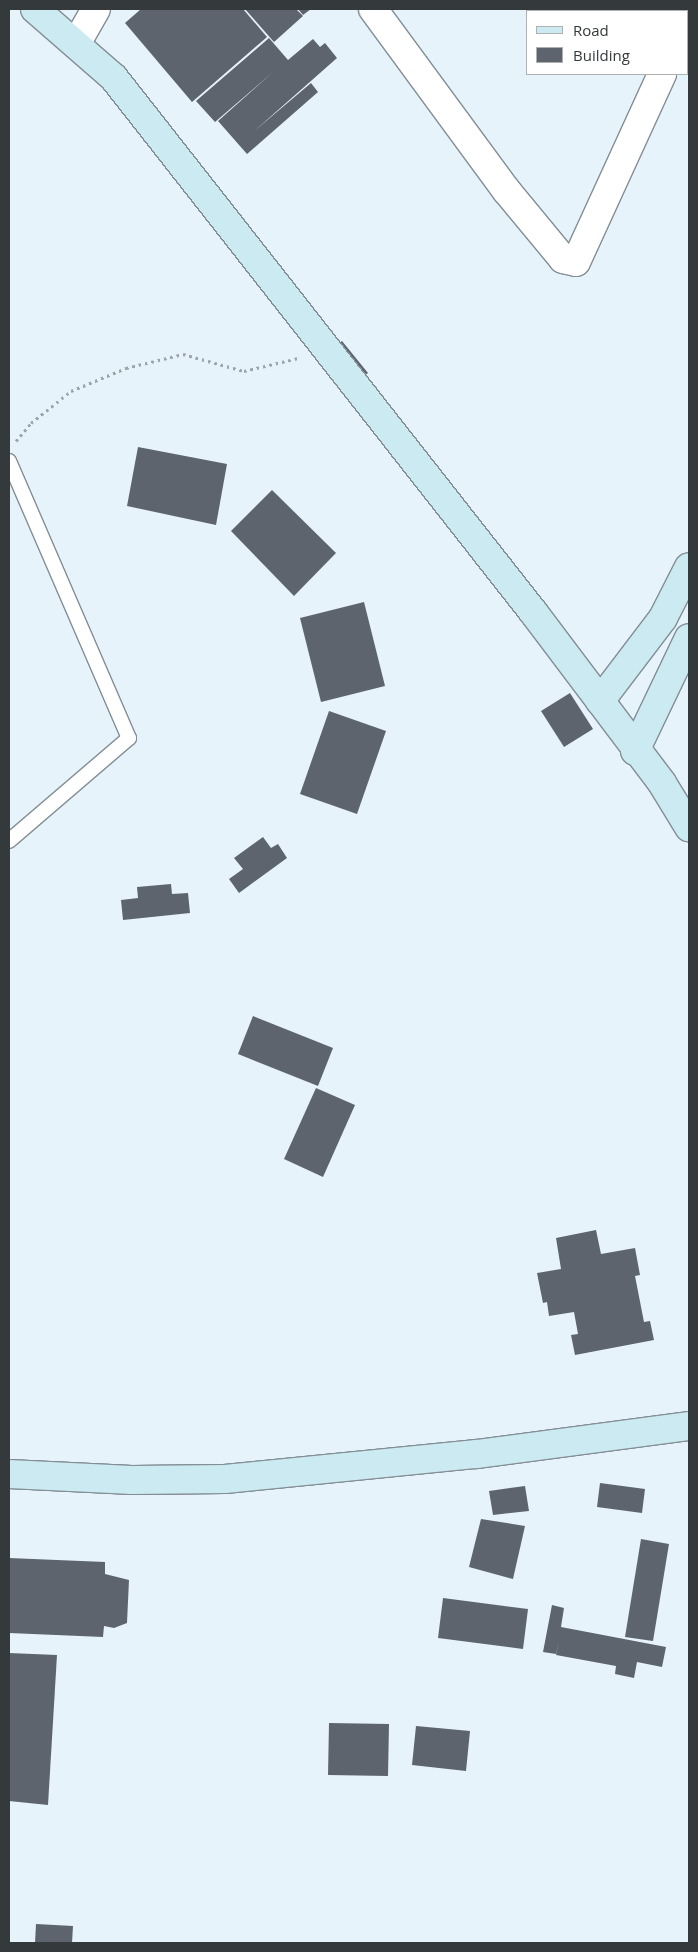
<!DOCTYPE html>
<html>
<head>
<meta charset="utf-8">
<style>
  body { margin:0 }
  #map { position:relative; width:698px; height:1952px; overflow:hidden; background:#e7f3fb; font-family:"Open Sans",sans-serif }
  div>[style] { position:absolute }
  [style*='--x'] { left:calc(var(--x)*1px); top:calc(var(--y)*1px); width:calc(var(--w)*1px); rotate:calc(var(--a)*1deg) }
  .building>* { inset:0; background:#5e646d }
  .path>* { height:3px; margin-top:-1.5px; transform-origin:0; background:repeating-linear-gradient(90deg,#9ca5ab 0 2.5px,transparent 0 6.5px) }
  .roads { filter:drop-shadow(1px 0 #838e95) drop-shadow(-1px 0 #838e95) drop-shadow(0 1px #838e95) drop-shadow(0 -1px #838e95) }
  .lane>* { height:14px; margin:-7px; padding:0 7px; transform-origin:7px; border-radius:7px; background:#fff }
  .street>* { height:28px; margin:-14px; padding:0 14px; transform-origin:14px; border-radius:14px; background:#fff }
  .secondary>* { height:28px; margin:-14px; padding:0 14px; transform-origin:14px; border-radius:14px; background:#cceaf1 }
  span { translate:-50% -50%; white-space:nowrap; text-align:center; line-height:1.15; -webkit-text-stroke:5px #fff; paint-order:stroke }
  .frame { position:absolute; inset:0; border:10px solid #34393c; pointer-events:none }
  .legend { position:absolute; left:526px; top:10px; width:162px; height:65px; box-sizing:border-box; background:#fff; border:1px solid #aeb0b1; margin:0; padding:6px 9px; list-style:none; font-size:15px; color:#34393c }
  .legend li { display:flex; align-items:center; gap:10px; height:25px }
  .legend b { width:25px; border:1px solid #aeb0b1 }
</style>
</head>
<body>
<div id="map">
  <div class="building">
    <div style="clip-path:polygon(141px 9px,243px 9px,267px 37px,192px 102px,125px 23px)"></div>
    <div style="clip-path:polygon(245px 9px,296px 9px,303px 16px,274px 42px)"></div>
    <div style="clip-path:polygon(298px 9px,311px 9px,303px 15px)"></div>
    <div style="clip-path:polygon(269px 38px,288px 60px,313px 39px,320px 47px,325px 43px,337px 58px,252px 133px,311px 83px,318px 92px,247px 154px,218px 121px,273px 72px,215px 122px,196px 101px)"></div>
    <div style="clip-path:polygon(342px 341px,368px 373px,356px 383px,330px 350px)"></div>
    <div style="clip-path:polygon(138px 447px,227px 464px,216px 525px,127px 506px)"></div>
    <div style="clip-path:polygon(272px 490px,336px 553px,294px 596px,231px 531px)"></div>
    <div style="clip-path:polygon(364px 602px,385px 686px,321px 702px,300px 618px)"></div>
    <div style="clip-path:polygon(570px 693px,593px 729px,564px 747px,541px 711px)"></div>
    <div style="clip-path:polygon(329px 711px,386px 731px,357px 814px,300px 794px)"></div>
    <div style="clip-path:polygon(263px 837px,271px 848px,278px 844px,287px 858px,239px 893px,229px 879px,243px 869px,234px 858px)"></div>
    <div style="clip-path:polygon(171px 884px,172px 894px,188px 893px,190px 913px,123px 920px,121px 900px,138px 898px,137px 887px)"></div>
    <div style="clip-path:polygon(253px 1016px,333px 1048px,318px 1086px,238px 1054px)"></div>
    <div style="clip-path:polygon(316px 1088px,355px 1105px,323px 1177px,284px 1159px)"></div>
    <div style="clip-path:polygon(596px 1230px,601px 1254px,635px 1248px,640px 1275px,635px 1276px,644px 1322px,650px 1321px,654px 1340px,575px 1355px,571px 1335px,578px 1334px,574px 1312px,549px 1316px,547px 1302px,543px 1303px,537px 1273px,561px 1269px,556px 1238px)"></div>
    <div style="clip-path:polygon(600px 1483px,645px 1489px,642px 1513px,597px 1507px)"></div>
    <div style="clip-path:polygon(525px 1486px,529px 1511px,493px 1515px,489px 1491px)"></div>
    <div style="clip-path:polygon(481px 1519px,525px 1526px,513px 1579px,469px 1567px)"></div>
    <div style="clip-path:polygon(641px 1539px,669px 1544px,653px 1641px,625px 1637px)"></div>
    <div style="clip-path:polygon(9px 1558px,105px 1562px,105px 1574px,129px 1580px,127px 1623px,114px 1628px,104px 1626px,103px 1637px,9px 1633px)"></div>
    <div style="clip-path:polygon(443px 1598px,528px 1609px,523px 1649px,438px 1638px)"></div>
    <div style="clip-path:polygon(552px 1605px,564px 1608px,561px 1627px,666px 1647px,662px 1667px,637px 1662px,634px 1678px,615px 1674px,616px 1666px,556px 1655px,559px 1642px,556px 1654px,543px 1652px)"></div>
    <div style="clip-path:polygon(9px 1653px,57px 1655px,48px 1805px,9px 1801px)"></div>
    <div style="clip-path:polygon(329px 1723px,389px 1724px,388px 1776px,328px 1775px)"></div>
    <div style="clip-path:polygon(416px 1726px,470px 1731px,466px 1771px,412px 1765px)"></div>
    <div style="clip-path:polygon(36px 1924px,73px 1926px,72px 1943px,35px 1943px)"></div>
  </div>
  <div class="path">
    <div style="--x:16;--y:441;--w:23;--a:-50"></div>
    <div style="--x:31;--y:423;--w:51;--a:-38.7"></div>
    <div style="--x:71;--y:391;--w:60;--a:-22.7"></div>
    <div style="--x:126;--y:368;--w:59;--a:-13.8"></div>
    <div style="--x:183;--y:354;--w:63;--a:15.6"></div>
    <div style="--x:244;--y:371;--w:56;--a:-13.5"></div>
  </div>
  <div class="roads">
    <div class="lane">
      <div style="--x:9;--y:461;--w:302;--a:66.6"></div>
      <div style="--x:129;--y:738;--w:158;--a:139.4"></div>
    </div>
    <div class="street">
      <div style="--x:373;--y:9;--w:225;--a:53.7"></div>
      <div style="--x:506;--y:190;--w:89;--a:50.4"></div>
      <div style="--x:563;--y:259;--w:13;--a:13"></div>
      <div style="--x:576;--y:262;--w:207;--a:-65.4"></div>
      <div style="--x:687;--y:19;--w:5;--a:-68"></div>
      <div style="--x:76;--y:44;--w:40;--a:-60.3"></div>
    </div>
    <div class="secondary">
      <div style="--x:35;--y:9;--w:105;--a:41.1"></div>
      <div style="--x:114;--y:78;--w:680;--a:51.87"></div>
      <div style="--x:534;--y:613;--w:213;--a:53"></div>
      <div style="--x:662;--y:783;--w:52;--a:58.5"></div>
      <div style="--x:600;--y:701;--w:104;--a:-52.8"></div>
      <div style="--x:663;--y:618;--w:57;--a:-63"></div>
      <div style="--x:635;--y:751;--w:125;--a:-64.5"></div>
      <div style="--x:9;--y:1474;--w:123;--a:2.8"></div>
      <div style="--x:132;--y:1480;--w:93;--a:-0.6"></div>
      <div style="--x:225;--y:1479;--w:253;--a:-5.7"></div>
      <div style="--x:477;--y:1454;--w:214;--a:-7.5"></div>
    </div>
  </div>
  <div class="frame"></div>
  <ul class="legend">
  <li><b style="height:6px;background:#cceaf1"></b>Road</li>
  <li><b style="height:14px;background:#5e646d"></b>Building</li>
  </ul>
</div>
</body>
</html>
